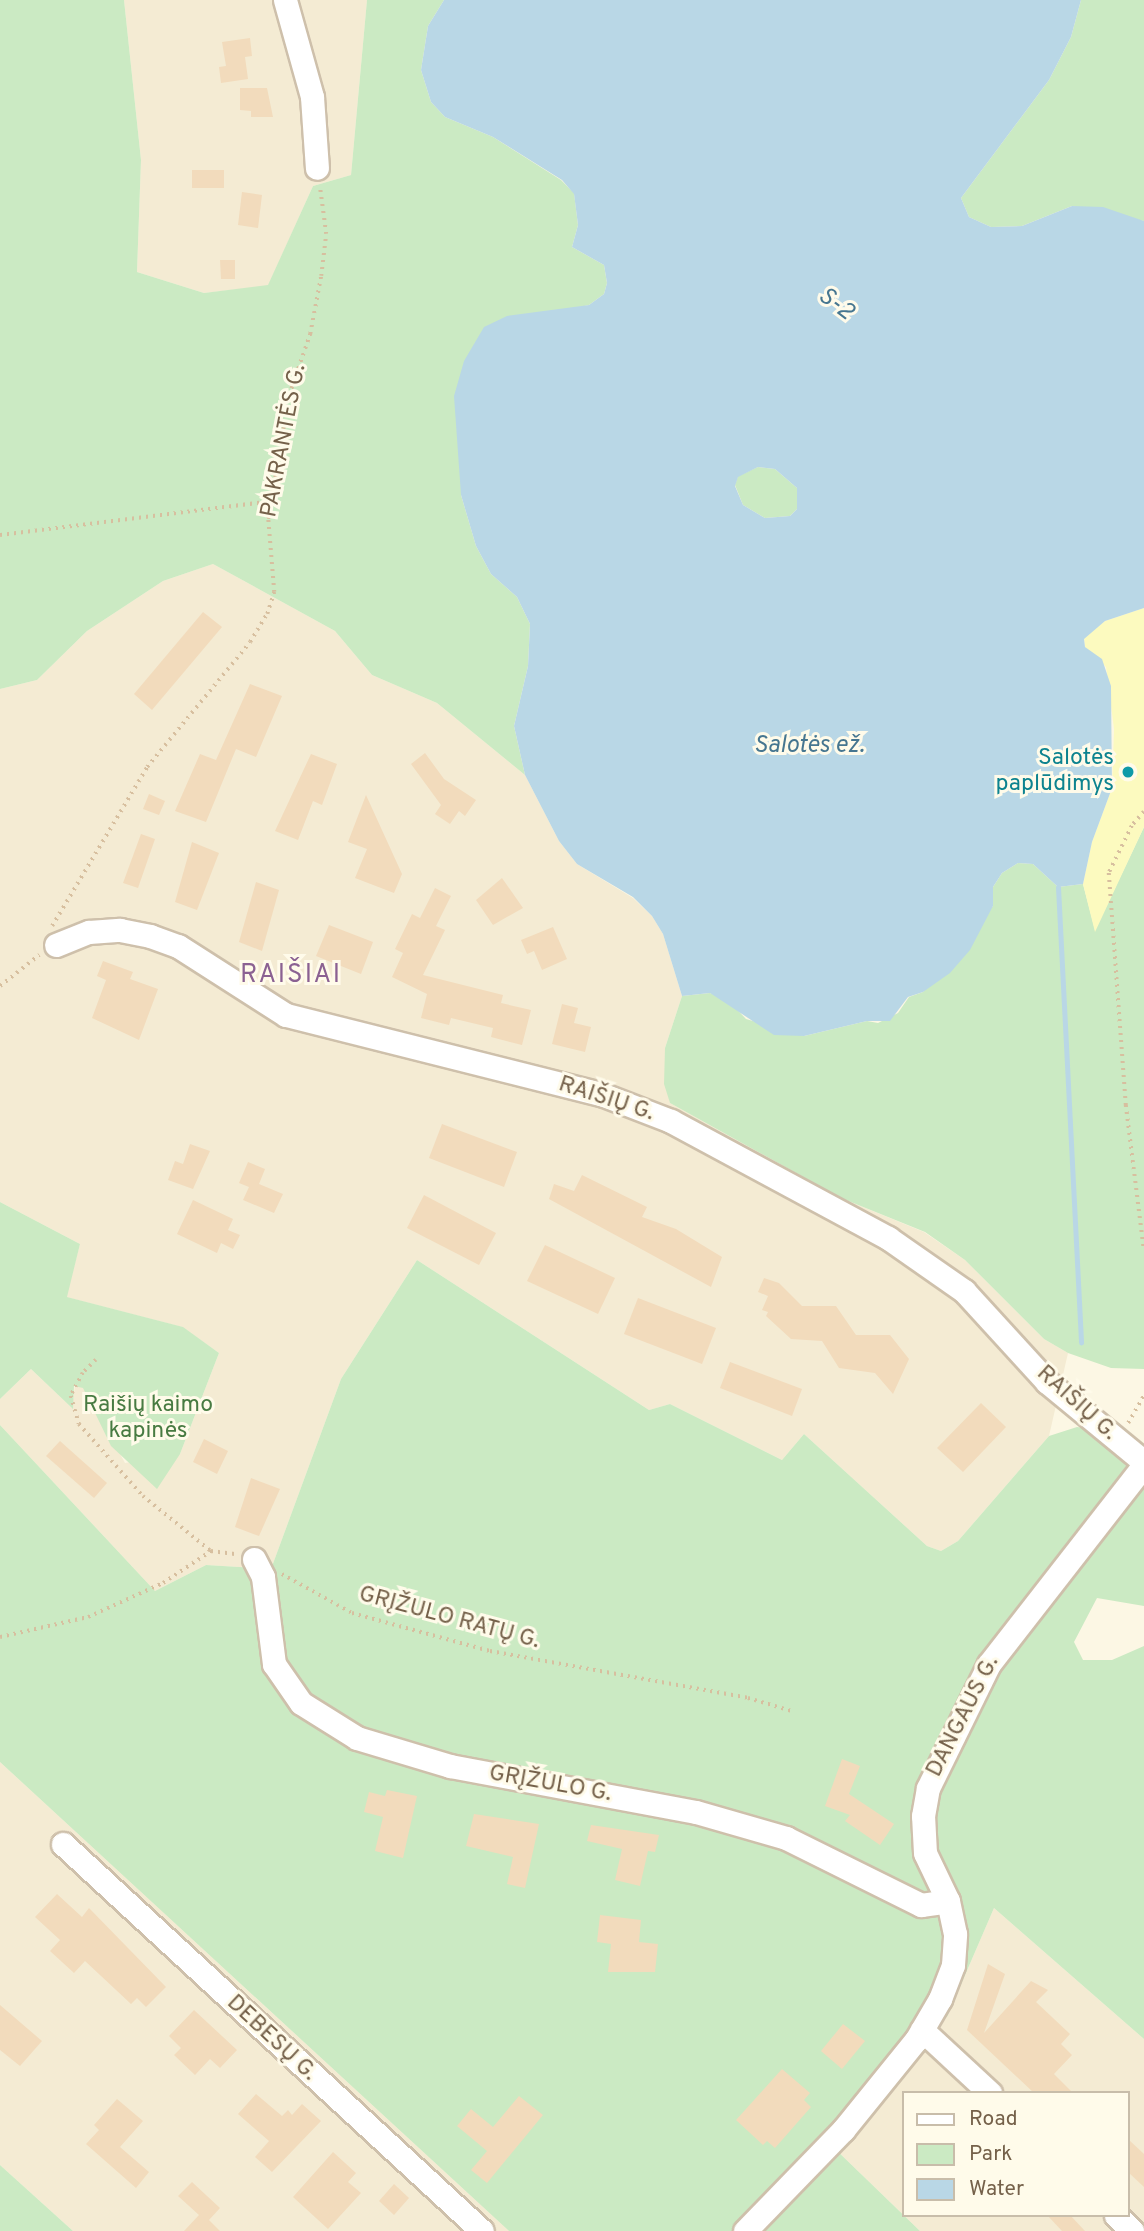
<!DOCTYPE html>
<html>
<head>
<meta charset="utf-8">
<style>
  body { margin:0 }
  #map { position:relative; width:1144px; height:2231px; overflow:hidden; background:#fcf7e4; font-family:Overpass,sans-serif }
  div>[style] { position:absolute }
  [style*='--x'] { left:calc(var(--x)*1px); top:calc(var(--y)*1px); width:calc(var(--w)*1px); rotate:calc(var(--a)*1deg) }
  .residential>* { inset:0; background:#f4ebd3 }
  .green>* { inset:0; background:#cbeac3 }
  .sand>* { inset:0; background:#fcfabf }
  .water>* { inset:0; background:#b9d7e6 }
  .stream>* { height:5px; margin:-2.5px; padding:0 2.5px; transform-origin:2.5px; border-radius:2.5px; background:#b9d7e6 }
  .building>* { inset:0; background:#f2dbbc }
  .path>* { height:3.5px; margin-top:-1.75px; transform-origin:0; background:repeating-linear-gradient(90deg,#d7bf9f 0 2px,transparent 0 7px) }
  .roads { filter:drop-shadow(2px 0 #cec0ab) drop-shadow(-2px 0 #cec0ab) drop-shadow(0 2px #cec0ab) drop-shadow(0 -2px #cec0ab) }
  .minor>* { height:23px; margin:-11.5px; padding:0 11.5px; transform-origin:11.5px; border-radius:11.5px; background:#fff }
  .dots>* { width:19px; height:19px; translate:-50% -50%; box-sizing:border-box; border:4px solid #fffbea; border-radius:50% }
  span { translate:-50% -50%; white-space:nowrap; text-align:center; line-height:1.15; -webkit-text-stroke:6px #fffbea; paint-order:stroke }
  .street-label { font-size:23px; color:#75614a }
  .culture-label { font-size:23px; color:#0d838f }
  .right { translate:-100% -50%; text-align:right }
  .park-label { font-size:23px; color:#487b42 }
  .water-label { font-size:24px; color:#467690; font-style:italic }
  .quarter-label { font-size:26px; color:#8b6192; letter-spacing:2px }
  .legend { position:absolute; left:902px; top:2091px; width:228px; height:126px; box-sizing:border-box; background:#fffbea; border:2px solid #c8bdaa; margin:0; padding:9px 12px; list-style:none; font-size:21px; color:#75614a }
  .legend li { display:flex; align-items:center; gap:14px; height:35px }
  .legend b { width:35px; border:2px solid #c8bdaa }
</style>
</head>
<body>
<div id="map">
  <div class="residential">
    <div style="clip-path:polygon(124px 0,367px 0,351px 175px,313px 186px,268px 286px,204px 293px,137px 272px,141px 160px)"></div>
    <div style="clip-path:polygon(213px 564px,335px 631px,372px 675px,437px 703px,525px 775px,559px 841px,577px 864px,633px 898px,652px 916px,663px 934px,682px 996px,665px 1048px,670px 1103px,841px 1198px,924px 1232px,965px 1260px,1044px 1339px,1068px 1353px,1049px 1436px,958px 1541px,941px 1551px,927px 1546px,804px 1434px,782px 1460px,670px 1404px,649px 1410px,417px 1260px,341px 1379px,271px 1569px,206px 1565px,155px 1591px,0 1425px,0 1399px,31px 1369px,72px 1408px,75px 1385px,84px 1388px,125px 1463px,180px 1454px,219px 1353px,182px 1327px,66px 1297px,80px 1244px,0 1202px,0 689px,37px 680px,87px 631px,163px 581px)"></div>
    <div style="clip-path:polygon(0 1762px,509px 2231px,73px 2231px,0 2165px)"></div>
    <div style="clip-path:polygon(evenodd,994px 1908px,1144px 2039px,1144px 2231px,920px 2231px,830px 2144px,932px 2013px,947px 2017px,994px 1908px,904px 2093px,1128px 2093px,1128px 2215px,904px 2215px,904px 2093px)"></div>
  </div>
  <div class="green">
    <div style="clip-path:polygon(0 0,124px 0,141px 160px,137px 272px,204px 293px,268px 285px,313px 186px,351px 175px,367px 0,444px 0,428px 26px,421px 70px,431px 102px,445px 117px,493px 137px,561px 180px,574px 193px,578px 225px,572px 247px,604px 265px,607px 283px,604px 294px,589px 305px,557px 312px,461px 495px,476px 546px,491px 574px,517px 597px,530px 624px,528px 666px,514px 726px,525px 775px,437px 703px,372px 675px,335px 631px,213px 564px,163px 581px,87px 631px,37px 680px,0 689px)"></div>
    <div style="clip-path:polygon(1081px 0,1144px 0,1144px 221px,1072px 206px,1022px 226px,991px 227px,969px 217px,961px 198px,1049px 80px,1071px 37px)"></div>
    <div style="clip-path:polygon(758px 467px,775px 469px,797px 488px,797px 509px,790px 516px,765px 518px,743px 505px,735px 485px,738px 476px)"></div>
    <div style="clip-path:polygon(1144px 827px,1144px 1369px,1111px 1368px,1068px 1353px,1044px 1339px,965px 1260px,925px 1232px,841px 1198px,670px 1103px,664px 1084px,665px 1048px,682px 996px,710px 993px,729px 1001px,746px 1019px,804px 1036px,867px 1021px,878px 1023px,898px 1013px,909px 997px,923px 992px,993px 906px,993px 887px,1002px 873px,1018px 863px,1033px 864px,1058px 887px,1083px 884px,1095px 930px)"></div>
    <div style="clip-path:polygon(0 1202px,80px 1244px,67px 1297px,183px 1327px,219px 1353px,180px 1454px,157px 1489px,111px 1446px,83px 1388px,74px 1386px,73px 1409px,31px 1369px,0 1399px)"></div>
    <div style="clip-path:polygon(417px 1260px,649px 1410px,670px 1404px,782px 1460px,804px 1434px,927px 1546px,941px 1551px,958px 1541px,1049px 1436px,1077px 1427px,1116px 1432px,1144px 1449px,1144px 1606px,1097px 1598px,1074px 1642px,1083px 1660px,1112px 1660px,1144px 1646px,1144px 2039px,994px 1908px,947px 2017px,931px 2013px,830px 2144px,920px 2231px,509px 2231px,0 1762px,0 1425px,155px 1591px,206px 1565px,271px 1569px,341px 1379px)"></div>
    <div style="clip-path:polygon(0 2165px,73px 2231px,0 2231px)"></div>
  </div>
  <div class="sand">
    <div style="clip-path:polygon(1144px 608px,1144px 827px,1095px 932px,1083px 884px,1092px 842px,1112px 788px,1114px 729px,1106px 667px,1085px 647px,1084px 638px,1105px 621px)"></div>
  </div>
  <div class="water">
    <div style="clip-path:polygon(evenodd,444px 0,1081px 0,1071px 37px,1049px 80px,961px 198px,969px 217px,991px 227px,1022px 226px,1072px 206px,1103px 207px,1144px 221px,1144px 608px,1105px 621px,1084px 639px,1085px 647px,1102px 659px,1111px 686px,1112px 788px,1092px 842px,1083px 884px,1058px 887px,1033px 864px,1018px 863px,1002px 873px,993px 887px,993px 906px,970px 950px,950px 973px,923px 992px,908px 997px,890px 1021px,867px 1021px,804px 1036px,774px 1035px,710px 993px,682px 996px,663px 934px,652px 916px,633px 897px,577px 864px,559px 841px,525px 775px,514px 726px,528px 666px,530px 624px,517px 597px,491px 574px,476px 546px,461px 495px,454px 396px,464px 361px,484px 327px,507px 316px,589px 305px,604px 294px,607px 283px,604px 265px,572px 247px,578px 225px,574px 194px,562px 180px,493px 137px,445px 117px,431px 102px,421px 70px,428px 26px,444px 0,758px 467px,775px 469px,797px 488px,797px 509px,790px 516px,765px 518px,743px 505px,735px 486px,738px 477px,758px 467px)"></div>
  </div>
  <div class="stream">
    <div style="--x:1058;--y:887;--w:456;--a:87.1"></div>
  </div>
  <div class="building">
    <div style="clip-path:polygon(250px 38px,252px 56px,245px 57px,248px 79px,221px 83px,219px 67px,226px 66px,222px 42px)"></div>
    <div style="clip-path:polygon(240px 88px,267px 88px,273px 117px,251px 117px,251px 111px,240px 110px)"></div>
    <div style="clip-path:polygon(192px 170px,224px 170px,224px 188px,192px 188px)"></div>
    <div style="clip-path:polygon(242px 192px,262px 195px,258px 228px,238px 225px)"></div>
    <div style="clip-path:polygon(220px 260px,235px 260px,235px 279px,221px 279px)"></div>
    <div style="clip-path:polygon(203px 612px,222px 627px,152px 710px,134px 694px)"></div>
    <div style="clip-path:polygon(250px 684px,282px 696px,256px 757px,236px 749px,206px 822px,175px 811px,200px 754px,216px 760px)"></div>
    <div style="clip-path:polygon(425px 753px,444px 779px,476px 800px,465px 816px,459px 811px,450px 824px,435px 814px,441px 805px,411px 764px)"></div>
    <div style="clip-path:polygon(311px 754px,337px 764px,322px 805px,313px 801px,298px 840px,275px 831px)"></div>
    <div style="clip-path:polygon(149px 794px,165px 801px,159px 815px,143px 809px)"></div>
    <div style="clip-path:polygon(366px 795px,402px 874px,394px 893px,355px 878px,367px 849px,348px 842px)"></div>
    <div style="clip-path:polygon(141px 834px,155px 839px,138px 888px,123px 883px)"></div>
    <div style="clip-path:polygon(192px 842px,219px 853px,197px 910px,175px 902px)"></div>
    <div style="clip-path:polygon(502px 878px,523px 908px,493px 925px,476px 900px)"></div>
    <div style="clip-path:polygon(256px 882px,279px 890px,262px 951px,239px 942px)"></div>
    <div style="clip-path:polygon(435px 888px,451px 896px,436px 926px,445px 930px,423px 975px,503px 995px,501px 1003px,531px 1010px,522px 1045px,491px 1037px,493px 1028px,451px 1018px,449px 1025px,421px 1018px,427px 994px,392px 977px,403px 953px,395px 949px,412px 914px,420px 918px)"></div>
    <div style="clip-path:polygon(329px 925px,373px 942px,361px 974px,316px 956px)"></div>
    <div style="clip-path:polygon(553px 927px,567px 959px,542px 970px,534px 951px,527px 954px,521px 940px)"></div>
    <div style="clip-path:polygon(103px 961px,133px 972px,130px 979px,158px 989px,139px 1040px,92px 1018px,106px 980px,97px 976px)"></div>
    <div style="clip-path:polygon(562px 1004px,578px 1008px,574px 1023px,591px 1027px,585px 1052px,552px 1044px)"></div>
    <div style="clip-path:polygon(442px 1124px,517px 1152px,504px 1187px,429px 1158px)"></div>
    <div style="clip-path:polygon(190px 1144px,210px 1151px,193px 1189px,168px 1180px,175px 1161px,183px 1164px)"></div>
    <div style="clip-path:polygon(248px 1162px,265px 1169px,259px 1184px,283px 1194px,274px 1213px,243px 1200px,249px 1187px,239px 1183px)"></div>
    <div style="clip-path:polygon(582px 1175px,647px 1207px,642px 1217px,676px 1229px,722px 1257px,711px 1287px,549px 1199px,554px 1184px,574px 1191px)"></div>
    <div style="clip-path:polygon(424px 1195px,496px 1233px,479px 1265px,407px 1228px)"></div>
    <div style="clip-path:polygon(193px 1200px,233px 1219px,228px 1230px,240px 1235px,233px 1249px,221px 1243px,217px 1253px,177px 1234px)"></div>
    <div style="clip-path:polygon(545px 1245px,615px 1278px,598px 1314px,527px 1281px)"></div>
    <div style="clip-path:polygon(764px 1278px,779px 1283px,802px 1306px,836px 1306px,856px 1335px,890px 1335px,909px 1359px,893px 1394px,875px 1373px,839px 1368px,822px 1341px,791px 1339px,766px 1316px,768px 1312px,762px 1310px,768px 1296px,758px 1292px)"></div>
    <div style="clip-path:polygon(638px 1298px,716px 1328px,702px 1364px,624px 1334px)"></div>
    <div style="clip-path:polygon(730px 1362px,802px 1389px,792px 1416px,720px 1388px)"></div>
    <div style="clip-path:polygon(981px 1403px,1006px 1427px,963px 1472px,937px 1448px)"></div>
    <div style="clip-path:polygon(204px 1439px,228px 1451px,217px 1474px,193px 1462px)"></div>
    <div style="clip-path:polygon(60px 1441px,107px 1483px,94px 1498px,46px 1456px)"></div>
    <div style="clip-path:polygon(251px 1478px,280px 1489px,259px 1536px,235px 1527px)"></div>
    <div style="clip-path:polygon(842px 1759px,860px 1766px,849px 1794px,894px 1824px,880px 1845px,845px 1821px,850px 1815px,825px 1806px)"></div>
    <div style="clip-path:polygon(387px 1790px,417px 1796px,403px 1858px,375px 1851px,383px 1817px,364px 1812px,369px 1792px,385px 1796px)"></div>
    <div style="clip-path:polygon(474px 1814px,539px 1824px,525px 1888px,507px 1884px,513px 1857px,466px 1846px)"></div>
    <div style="clip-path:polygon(591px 1825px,659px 1835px,655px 1852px,648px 1851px,640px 1886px,615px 1880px,622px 1849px,587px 1841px)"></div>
    <div style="clip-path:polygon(57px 1894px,82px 1917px,89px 1908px,166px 1987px,146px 2007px,137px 1998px,131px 2004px,85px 1961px,74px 1973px,50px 1951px,60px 1940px,35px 1917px)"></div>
    <div style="clip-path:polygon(600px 1915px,641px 1920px,639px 1942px,658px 1944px,655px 1972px,608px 1972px,611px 1944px,597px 1942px)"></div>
    <div style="clip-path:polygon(988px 1964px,1005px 1974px,984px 2033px,1031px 1981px,1048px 1990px,1036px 2002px,1070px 2034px,1061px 2044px,1072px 2055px,1054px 2074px,1073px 2093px,1034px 2093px,967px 2030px)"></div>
    <div style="clip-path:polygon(0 2005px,42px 2041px,20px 2066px,0 2050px)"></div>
    <div style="clip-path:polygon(194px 2010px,237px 2050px,220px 2068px,210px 2059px,195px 2075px,174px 2055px,181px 2048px,169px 2036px)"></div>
    <div style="clip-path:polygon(843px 2024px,865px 2041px,842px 2069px,821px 2051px)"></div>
    <div style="clip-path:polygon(782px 2069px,810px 2093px,804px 2100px,811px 2107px,775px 2148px,767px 2141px,763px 2145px,736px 2120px)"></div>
    <div style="clip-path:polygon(256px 2094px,282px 2116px,288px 2110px,292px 2115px,302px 2104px,321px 2121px,272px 2172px,255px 2157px,269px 2141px,238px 2114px)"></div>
    <div style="clip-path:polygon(519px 2096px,543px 2115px,487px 2183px,471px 2170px,487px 2151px,457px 2126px,471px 2109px,493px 2127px)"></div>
    <div style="clip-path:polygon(117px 2099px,143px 2121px,120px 2147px,149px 2172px,136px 2188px,86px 2144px,99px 2130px,94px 2125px)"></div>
    <div style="clip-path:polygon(1128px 2139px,1144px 2154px,1144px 2187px,1128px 2172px)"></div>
    <div style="clip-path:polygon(333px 2152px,356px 2173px,348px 2182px,361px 2193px,328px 2229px,293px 2197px)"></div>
    <div style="clip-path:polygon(192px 2182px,220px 2208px,209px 2220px,220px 2231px,184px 2231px,199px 2215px,178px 2196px)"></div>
    <div style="clip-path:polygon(394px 2184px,409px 2198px,394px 2215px,379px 2201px)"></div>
    <div style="clip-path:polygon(1047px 2215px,1070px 2215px,1085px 2231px,1062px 2231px)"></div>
  </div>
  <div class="path">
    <div style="--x:0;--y:535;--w:274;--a:-7.1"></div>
    <div style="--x:1144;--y:812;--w:18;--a:131"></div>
    <div style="--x:1132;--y:826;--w:52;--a:116.1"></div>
    <div style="--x:1109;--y:873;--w:233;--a:85.8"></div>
    <div style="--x:1126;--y:1105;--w:145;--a:82.9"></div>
    <div style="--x:52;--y:926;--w:185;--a:-59.1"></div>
    <div style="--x:147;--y:767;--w:162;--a:-50.5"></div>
    <div style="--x:250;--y:642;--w:33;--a:-59"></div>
    <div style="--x:267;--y:614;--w:23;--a:-72"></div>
    <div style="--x:274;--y:592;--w:73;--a:-94.7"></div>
    <div style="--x:268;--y:519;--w:126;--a:-80.4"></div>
    <div style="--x:289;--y:395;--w:65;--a:-71"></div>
    <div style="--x:310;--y:334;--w:59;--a:-79.3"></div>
    <div style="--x:321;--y:276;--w:42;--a:-83.2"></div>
    <div style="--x:326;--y:234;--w:45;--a:-97.6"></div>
    <div style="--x:0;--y:986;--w:50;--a:-38.5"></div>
    <div style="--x:96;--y:1360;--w:18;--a:135"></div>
    <div style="--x:83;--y:1373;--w:26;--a:118"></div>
    <div style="--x:71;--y:1396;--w:29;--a:74"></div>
    <div style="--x:79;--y:1424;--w:96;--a:48.4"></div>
    <div style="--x:143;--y:1496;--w:87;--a:39"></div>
    <div style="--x:1128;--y:1423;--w:32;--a:-60"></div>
    <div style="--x:282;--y:1574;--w:80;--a:29.1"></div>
    <div style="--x:352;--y:1613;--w:143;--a:15.4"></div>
    <div style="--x:490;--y:1651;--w:262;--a:10.3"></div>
    <div style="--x:748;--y:1698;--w:46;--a:16.5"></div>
    <div style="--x:0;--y:1637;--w:90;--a:-12.8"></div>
    <div style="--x:88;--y:1617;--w:82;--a:-24.4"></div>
    <div style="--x:163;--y:1583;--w:58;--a:-33.7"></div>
    <div style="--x:211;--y:1551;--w:26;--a:7"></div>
  </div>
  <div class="roads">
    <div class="minor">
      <div style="--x:285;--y:0;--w:101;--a:74.4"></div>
      <div style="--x:312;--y:97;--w:71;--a:86"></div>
      <div style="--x:56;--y:945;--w:35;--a:-22"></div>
      <div style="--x:89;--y:932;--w:31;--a:-4"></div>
      <div style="--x:120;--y:930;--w:31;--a:11"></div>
      <div style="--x:150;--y:936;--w:30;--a:20"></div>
      <div style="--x:178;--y:946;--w:128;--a:32.6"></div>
      <div style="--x:286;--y:1015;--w:325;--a:14.1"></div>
      <div style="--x:601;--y:1094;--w:75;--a:21.1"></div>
      <div style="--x:671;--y:1121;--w:247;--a:28.3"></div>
      <div style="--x:888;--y:1238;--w:93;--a:34.9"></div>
      <div style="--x:964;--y:1291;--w:123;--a:47.6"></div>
      <div style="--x:1047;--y:1382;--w:126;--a:39.5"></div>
      <div style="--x:254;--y:1559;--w:20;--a:63"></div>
      <div style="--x:263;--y:1577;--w:88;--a:82.8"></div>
      <div style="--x:274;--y:1664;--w:47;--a:55.3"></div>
      <div style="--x:301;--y:1703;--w:66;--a:32"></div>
      <div style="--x:357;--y:1738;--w:97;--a:16.8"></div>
      <div style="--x:450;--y:1766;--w:250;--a:10.6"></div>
      <div style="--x:696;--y:1812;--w:94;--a:16.1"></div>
      <div style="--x:786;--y:1838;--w:151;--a:26.4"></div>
      <div style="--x:921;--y:1905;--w:27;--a:-8"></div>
      <div style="--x:63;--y:1844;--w:570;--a:42.73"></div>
      <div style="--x:922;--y:2030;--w:93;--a:42.8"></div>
      <div style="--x:1116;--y:2215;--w:23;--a:45"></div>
      <div style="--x:745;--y:2231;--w:141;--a:-45.9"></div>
      <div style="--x:843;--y:2130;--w:116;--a:-51"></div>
      <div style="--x:916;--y:2040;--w:48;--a:-59.7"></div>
      <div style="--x:940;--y:1999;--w:36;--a:-69"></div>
      <div style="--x:953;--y:1965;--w:31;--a:-86"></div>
      <div style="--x:955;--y:1934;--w:34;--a:-102"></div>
      <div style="--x:948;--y:1901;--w:53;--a:-115.6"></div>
      <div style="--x:925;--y:1853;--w:37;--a:-93"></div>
      <div style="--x:923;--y:1816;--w:28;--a:-80"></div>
      <div style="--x:928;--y:1788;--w:138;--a:-63.8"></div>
      <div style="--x:989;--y:1664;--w:252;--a:-52.1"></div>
    </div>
  </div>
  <div class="dots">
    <div style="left:1128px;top:772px;background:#0f9aa8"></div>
  </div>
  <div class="street-label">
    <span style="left:285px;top:441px;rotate:-79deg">PAKRANTĖS G.</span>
    <span style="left:606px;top:1100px;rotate:18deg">RAIŠIŲ G.</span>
    <span style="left:1076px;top:1404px;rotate:42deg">RAIŠIŲ G.</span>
    <span style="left:449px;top:1619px;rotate:15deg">GRĮŽULO RATŲ G.</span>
    <span style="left:964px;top:1717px;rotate:-63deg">DANGAUS G.</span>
    <span style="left:550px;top:1785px;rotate:10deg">GRĮŽULO G.</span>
    <span style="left:271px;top:2039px;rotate:43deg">DEBESŲ G.</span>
  </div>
  <div class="culture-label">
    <span class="right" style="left:1114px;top:772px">Salotės<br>paplūdimys</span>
  </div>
  <div class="park-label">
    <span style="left:148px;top:1419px">Raišių kaimo<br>kapinės</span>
  </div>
  <div class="water-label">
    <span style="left:835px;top:305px;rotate:37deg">S-2</span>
    <span style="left:809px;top:747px">Salotės ež.</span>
  </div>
  <div class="quarter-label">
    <span style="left:291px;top:976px">RAIŠIAI</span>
  </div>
  <ul class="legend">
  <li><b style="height:9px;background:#fff"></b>Road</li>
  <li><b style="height:19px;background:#cbeac3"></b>Park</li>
  <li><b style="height:19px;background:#b9d7e6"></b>Water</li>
  </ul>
</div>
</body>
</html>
